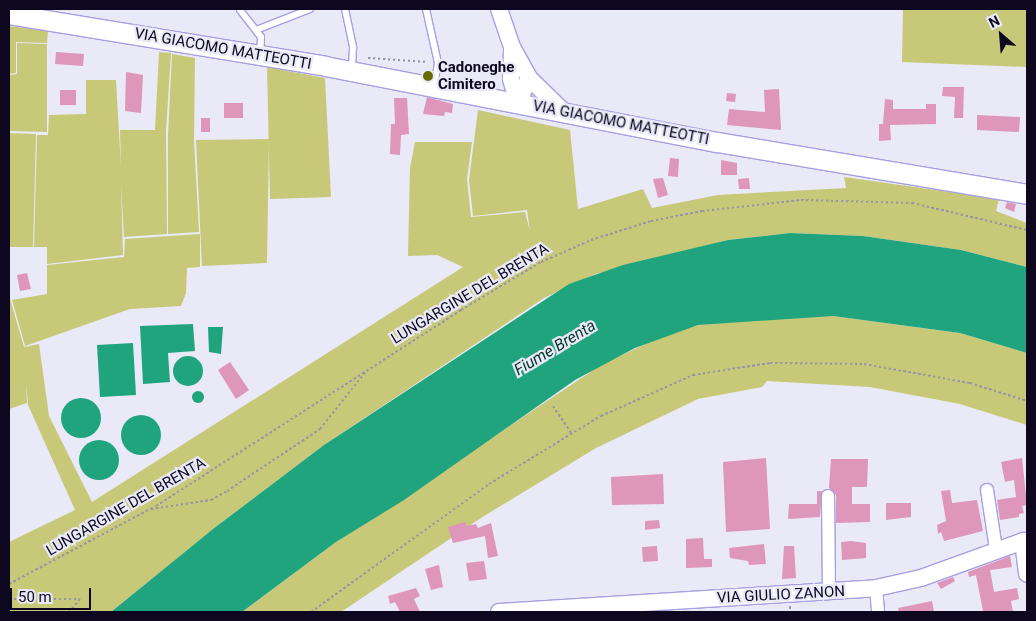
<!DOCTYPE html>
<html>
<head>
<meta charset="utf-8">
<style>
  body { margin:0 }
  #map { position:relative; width:1036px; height:621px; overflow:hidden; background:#e9e9f7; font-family:Roboto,sans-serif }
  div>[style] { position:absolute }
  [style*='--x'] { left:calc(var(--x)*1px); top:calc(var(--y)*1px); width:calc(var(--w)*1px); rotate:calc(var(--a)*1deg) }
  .green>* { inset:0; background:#c8c879 }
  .water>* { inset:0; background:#20a47e }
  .round { border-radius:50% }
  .building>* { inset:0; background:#de96ba }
  .path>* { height:2px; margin-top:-1px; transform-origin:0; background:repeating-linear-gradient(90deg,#9695a6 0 2.5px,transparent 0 5px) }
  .roads { filter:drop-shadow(1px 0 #a69fe3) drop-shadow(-1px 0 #a69fe3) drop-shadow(0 1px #a69fe3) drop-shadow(0 -1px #a69fe3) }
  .service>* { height:6px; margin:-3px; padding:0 3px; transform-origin:3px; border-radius:3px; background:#fff }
  .minor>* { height:12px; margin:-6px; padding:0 6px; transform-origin:6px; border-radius:6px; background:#fff }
  .tertiary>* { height:16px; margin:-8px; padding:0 8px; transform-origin:8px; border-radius:8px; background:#fff }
  .secondary>* { height:19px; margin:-9.5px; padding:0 9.5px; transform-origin:9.5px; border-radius:9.5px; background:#fff }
  .dots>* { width:14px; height:14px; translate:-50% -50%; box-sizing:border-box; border:2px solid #e9e9f7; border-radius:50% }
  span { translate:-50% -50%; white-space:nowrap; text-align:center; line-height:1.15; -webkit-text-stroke:4.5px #e9e9f7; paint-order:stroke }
  .street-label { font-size:15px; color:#0d0820 }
  .poi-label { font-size:15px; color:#0d0820; font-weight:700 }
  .left { translate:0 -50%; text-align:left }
  .water-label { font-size:16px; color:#003627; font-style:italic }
  .frame { position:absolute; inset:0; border:10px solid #0d0820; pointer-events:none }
  .north { position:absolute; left:976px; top:10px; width:50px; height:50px; -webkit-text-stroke:4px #e9e9f7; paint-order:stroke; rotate:333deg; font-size:14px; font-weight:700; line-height:20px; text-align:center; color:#0d0820 }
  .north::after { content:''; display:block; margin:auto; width:18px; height:22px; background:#0d0820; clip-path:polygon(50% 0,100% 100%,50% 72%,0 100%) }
  .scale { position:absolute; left:10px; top:588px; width:81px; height:22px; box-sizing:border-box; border:2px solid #0d0820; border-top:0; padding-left:6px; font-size:15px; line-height:18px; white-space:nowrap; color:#0d0820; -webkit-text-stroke:4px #e9e9f7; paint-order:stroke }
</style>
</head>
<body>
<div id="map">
  <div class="green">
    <div style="clip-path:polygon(903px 9px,1027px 9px,1027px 67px,902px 62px)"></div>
    <div style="clip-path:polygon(9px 26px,48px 31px,47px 43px,16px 42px,16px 73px,9px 74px)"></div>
    <div style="clip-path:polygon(17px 43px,47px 44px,47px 132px,9px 131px,9px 75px,17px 74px)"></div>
    <div style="clip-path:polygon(159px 52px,171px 53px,166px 131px,167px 234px,124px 237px,121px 183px,123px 255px,47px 264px,47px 247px,34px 247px,37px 135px,48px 135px,49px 115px,86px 114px,86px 80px,116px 80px,121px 167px,120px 130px,155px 130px)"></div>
    <div style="clip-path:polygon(172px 54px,195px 58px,194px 140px,199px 232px,168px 234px,168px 135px)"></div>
    <div style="clip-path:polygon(267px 67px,325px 78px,331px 197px,270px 199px)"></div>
    <div style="clip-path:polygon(478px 110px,570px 130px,578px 209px,643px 189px,652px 208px,718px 195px,846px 188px,844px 177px,999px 199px,996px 211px,1027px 223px,1027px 267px,961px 250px,863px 236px,790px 233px,728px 240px,596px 274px,544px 298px,324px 445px,213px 529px,111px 612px,9px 612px,9px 542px,75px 510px,28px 405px,26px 383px,27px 403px,9px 409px,9px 295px,24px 347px,39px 344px,49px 416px,92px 502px,463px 267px,437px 255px,408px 256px,410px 168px,415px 142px,472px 142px,467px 179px,471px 217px,525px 212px,530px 231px,527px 210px,473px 216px,469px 180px)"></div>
    <div style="clip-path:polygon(9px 133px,36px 134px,33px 247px,9px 247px)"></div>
    <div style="clip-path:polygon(269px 139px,267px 263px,202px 266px,196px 140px)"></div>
    <div style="clip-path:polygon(200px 234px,200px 267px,187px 268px,186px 293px,181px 306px,130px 309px,25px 346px,12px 300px,47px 294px,47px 265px,124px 257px,125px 239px)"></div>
    <div style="clip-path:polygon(798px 316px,833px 316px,960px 333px,1027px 353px,1027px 425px,960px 404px,870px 387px,767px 381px,762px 387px,698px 399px,596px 448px,484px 516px,341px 612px,242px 612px,336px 542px,601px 365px,667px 334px,698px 325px)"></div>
  </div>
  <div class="water">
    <div style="clip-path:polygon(790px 233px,863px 236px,961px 250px,1027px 267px,1027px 353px,960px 333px,833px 316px,698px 325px,635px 348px,575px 380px,404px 500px,336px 542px,242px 612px,111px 612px,213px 529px,324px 445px,569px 284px,623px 265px,728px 240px)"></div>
    <div style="clip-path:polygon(193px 324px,195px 351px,168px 353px,170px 382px,143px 384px,140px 326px)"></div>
    <div style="clip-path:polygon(208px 327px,223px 327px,221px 354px,209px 352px)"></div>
    <div style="clip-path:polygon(133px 343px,136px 395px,100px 397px,97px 345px)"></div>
    <div class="round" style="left:173px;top:356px;width:30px;height:30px"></div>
    <div class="round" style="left:192px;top:391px;width:12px;height:12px"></div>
    <div class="round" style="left:61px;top:398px;width:40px;height:40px"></div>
    <div class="round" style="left:121px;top:415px;width:40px;height:40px"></div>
    <div class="round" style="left:79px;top:440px;width:40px;height:40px"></div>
  </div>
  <div class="building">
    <div style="clip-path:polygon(56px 52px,84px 54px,83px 66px,55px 64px)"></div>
    <div style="clip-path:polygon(126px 72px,143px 75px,141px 113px,125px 111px)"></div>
    <div style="clip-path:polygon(943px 87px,964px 87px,963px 118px,954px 118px,955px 97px,942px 96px)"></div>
    <div style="clip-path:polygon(779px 89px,781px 130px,727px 125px,729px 109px,765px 112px,764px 90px)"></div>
    <div style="clip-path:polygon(60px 90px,76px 90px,76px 105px,60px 105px)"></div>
    <div style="clip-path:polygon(727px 93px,736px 94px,735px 102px,726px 101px)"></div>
    <div style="clip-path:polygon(427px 97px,453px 104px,452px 113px,445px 112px,444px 116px,423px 114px)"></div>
    <div style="clip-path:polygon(394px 98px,407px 98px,409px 134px,401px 135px,400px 155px,390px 154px,391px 124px,395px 124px)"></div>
    <div style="clip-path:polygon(885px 99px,893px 100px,893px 109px,926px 109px,926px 104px,936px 104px,936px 124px,890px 125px,891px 140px,879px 141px,879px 124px,883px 124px)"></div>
    <div style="clip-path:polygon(224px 103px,243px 103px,243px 118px,224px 118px)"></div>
    <div style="clip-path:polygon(977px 115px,1020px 117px,1019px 132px,977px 130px)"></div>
    <div style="clip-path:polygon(201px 118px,210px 118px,210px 132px,201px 132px)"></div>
    <div style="clip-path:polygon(670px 158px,679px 159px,678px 177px,668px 176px)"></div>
    <div style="clip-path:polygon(721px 160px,737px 163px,737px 175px,721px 175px)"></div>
    <div style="clip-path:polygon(663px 178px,668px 195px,658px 198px,653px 179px)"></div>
    <div style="clip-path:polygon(749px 178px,750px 189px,739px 189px,738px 179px)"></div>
    <div style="clip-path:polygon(1007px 202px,1016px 204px,1014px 212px,1005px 208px)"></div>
    <div style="clip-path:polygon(27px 273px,31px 289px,20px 291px,17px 275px)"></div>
    <div style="clip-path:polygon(230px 362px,249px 390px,236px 399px,218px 370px)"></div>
    <div style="clip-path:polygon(766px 458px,770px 529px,726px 532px,723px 462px)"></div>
    <div style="clip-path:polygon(1022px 458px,1027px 505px,1022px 506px,1024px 513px,1019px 514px,1019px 517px,1000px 520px,997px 500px,1016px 497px,1014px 480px,1005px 482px,1001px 462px)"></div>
    <div style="clip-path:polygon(831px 459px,868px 459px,867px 487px,852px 487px,852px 504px,870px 504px,870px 522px,836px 523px,836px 495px,829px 488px)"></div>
    <div style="clip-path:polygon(663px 474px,664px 504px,612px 505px,611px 477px)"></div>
    <div style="clip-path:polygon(950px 490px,952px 503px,977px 500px,983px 531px,944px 541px,941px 532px,938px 534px,937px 525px,946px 521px,941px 491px)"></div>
    <div style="clip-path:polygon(817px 491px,822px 491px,820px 517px,788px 519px,789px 504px,817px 504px)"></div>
    <div style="clip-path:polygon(886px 503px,911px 503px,911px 517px,886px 520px)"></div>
    <div style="clip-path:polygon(659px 520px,660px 528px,645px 530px,645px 521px)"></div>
    <div style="clip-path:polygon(465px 522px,467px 526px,476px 524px,478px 528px,491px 523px,498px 556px,488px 558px,485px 536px,453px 543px,448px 527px)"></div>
    <div style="clip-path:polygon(703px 538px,704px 559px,712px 559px,712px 567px,686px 568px,686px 539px)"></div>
    <div style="clip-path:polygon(851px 541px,866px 543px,866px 558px,842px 560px,841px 542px)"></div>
    <div style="clip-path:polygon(764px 544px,766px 564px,749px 565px,748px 561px,730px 558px,729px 548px)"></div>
    <div style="clip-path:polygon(657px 546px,658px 561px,643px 562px,642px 547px)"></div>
    <div style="clip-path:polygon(784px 546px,794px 546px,796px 578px,782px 579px)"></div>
    <div style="clip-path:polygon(1010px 556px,1012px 567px,990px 570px,994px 592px,1017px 588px,1019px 599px,1011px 601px,1013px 612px,983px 611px,976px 575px,969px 577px,968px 572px)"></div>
    <div style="clip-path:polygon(484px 561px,487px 579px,469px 581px,466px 563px)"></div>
    <div style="clip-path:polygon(439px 565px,443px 587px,431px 590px,425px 569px)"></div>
    <div style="clip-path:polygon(953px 577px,955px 581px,941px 589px,937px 583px)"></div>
    <div style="clip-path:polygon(416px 588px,420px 596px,414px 599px,420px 612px,400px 612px,395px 602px,390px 604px,388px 596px)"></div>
    <div style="clip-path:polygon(932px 601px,934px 612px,899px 612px,898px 608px)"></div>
  </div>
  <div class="path">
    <div style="--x:368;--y:58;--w:60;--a:3.8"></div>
    <div style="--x:447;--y:64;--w:52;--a:7.7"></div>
    <div style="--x:553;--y:406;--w:34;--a:56"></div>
    <div style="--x:151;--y:509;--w:61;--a:-8.5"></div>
    <div style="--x:211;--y:500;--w:18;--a:-29"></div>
    <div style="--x:227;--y:491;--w:112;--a:-33.7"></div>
    <div style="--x:320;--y:429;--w:75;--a:-51.5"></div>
    <div style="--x:9;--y:584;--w:166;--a:-28"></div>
    <div style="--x:156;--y:506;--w:363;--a:-32.7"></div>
    <div style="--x:461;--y:310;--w:93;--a:-31"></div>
    <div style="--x:541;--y:262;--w:55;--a:-23.7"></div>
    <div style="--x:591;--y:240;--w:63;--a:-17.6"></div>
    <div style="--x:651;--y:221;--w:52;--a:-11.1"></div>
    <div style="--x:702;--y:211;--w:100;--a:-6.3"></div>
    <div style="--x:801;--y:200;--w:111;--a:1.5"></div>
    <div style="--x:912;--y:203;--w:118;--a:13.2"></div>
    <div style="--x:9;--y:599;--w:71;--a:0"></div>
    <div style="--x:80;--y:599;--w:17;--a:130"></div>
    <div style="--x:790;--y:606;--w:6;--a:90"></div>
    <div style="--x:311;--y:612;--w:219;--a:-35.7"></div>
    <div style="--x:489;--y:484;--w:131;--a:-31.3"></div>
    <div style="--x:601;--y:416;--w:101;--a:-24"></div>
    <div style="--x:693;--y:375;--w:78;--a:-8.9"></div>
    <div style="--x:770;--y:363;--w:94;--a:0.6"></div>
    <div style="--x:864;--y:364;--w:108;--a:10.2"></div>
    <div style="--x:970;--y:383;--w:60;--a:17.5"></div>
  </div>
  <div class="roads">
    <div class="service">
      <div style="--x:345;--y:9;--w:40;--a:78"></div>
      <div style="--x:353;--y:48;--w:22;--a:93"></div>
      <div style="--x:426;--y:9;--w:55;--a:77.5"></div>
      <div style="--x:438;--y:63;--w:23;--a:100"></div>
      <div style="--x:240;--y:10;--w:34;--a:52"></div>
      <div style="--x:261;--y:37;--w:17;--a:93"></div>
      <div style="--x:256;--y:30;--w:58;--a:-21.3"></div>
    </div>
    <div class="minor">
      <div style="--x:987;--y:490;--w:60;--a:81.3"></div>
      <div style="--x:828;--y:496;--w:96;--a:89.4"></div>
      <div style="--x:876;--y:588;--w:24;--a:85"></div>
    </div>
    <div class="tertiary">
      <div style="--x:499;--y:9;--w:40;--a:71.1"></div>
      <div style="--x:512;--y:47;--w:35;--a:61"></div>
      <div style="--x:529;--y:78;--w:49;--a:44.2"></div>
      <div style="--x:512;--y:50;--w:29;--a:92"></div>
      <div style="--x:511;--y:79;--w:25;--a:74"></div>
      <div style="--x:518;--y:103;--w:27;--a:-66"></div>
      <div style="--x:499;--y:612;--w:378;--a:-3.6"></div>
      <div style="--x:876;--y:588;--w:46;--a:-12.5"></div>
      <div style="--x:921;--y:578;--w:109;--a:-19.9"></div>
      <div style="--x:1023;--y:541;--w:33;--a:83"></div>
    </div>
    <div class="secondary">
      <div style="--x:9;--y:14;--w:320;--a:9.3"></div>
      <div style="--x:325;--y:66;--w:399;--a:11"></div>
      <div style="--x:717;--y:142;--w:314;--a:9.5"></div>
    </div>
  </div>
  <div class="dots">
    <div style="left:428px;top:76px;background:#6b6903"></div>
  </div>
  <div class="street-label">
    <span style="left:223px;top:49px;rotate:10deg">VIA GIACOMO MATTEOTTI</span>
    <span style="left:621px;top:123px;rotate:11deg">VIA GIACOMO MATTEOTTI</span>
    <span style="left:470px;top:294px;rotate:-31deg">LUNGARGINE DEL BRENTA</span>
    <span style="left:126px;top:507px;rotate:-30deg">LUNGARGINE DEL BRENTA</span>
    <span style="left:781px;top:595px;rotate:-3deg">VIA GIULIO ZANON</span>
  </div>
  <div class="poi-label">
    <span class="left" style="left:438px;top:76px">Cadoneghe<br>Cimitero</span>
  </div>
  <div class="water-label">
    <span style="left:555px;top:348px;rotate:-31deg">Fiume Brenta</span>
  </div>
  <div class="frame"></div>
  <div class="north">N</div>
  <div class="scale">50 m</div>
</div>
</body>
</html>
